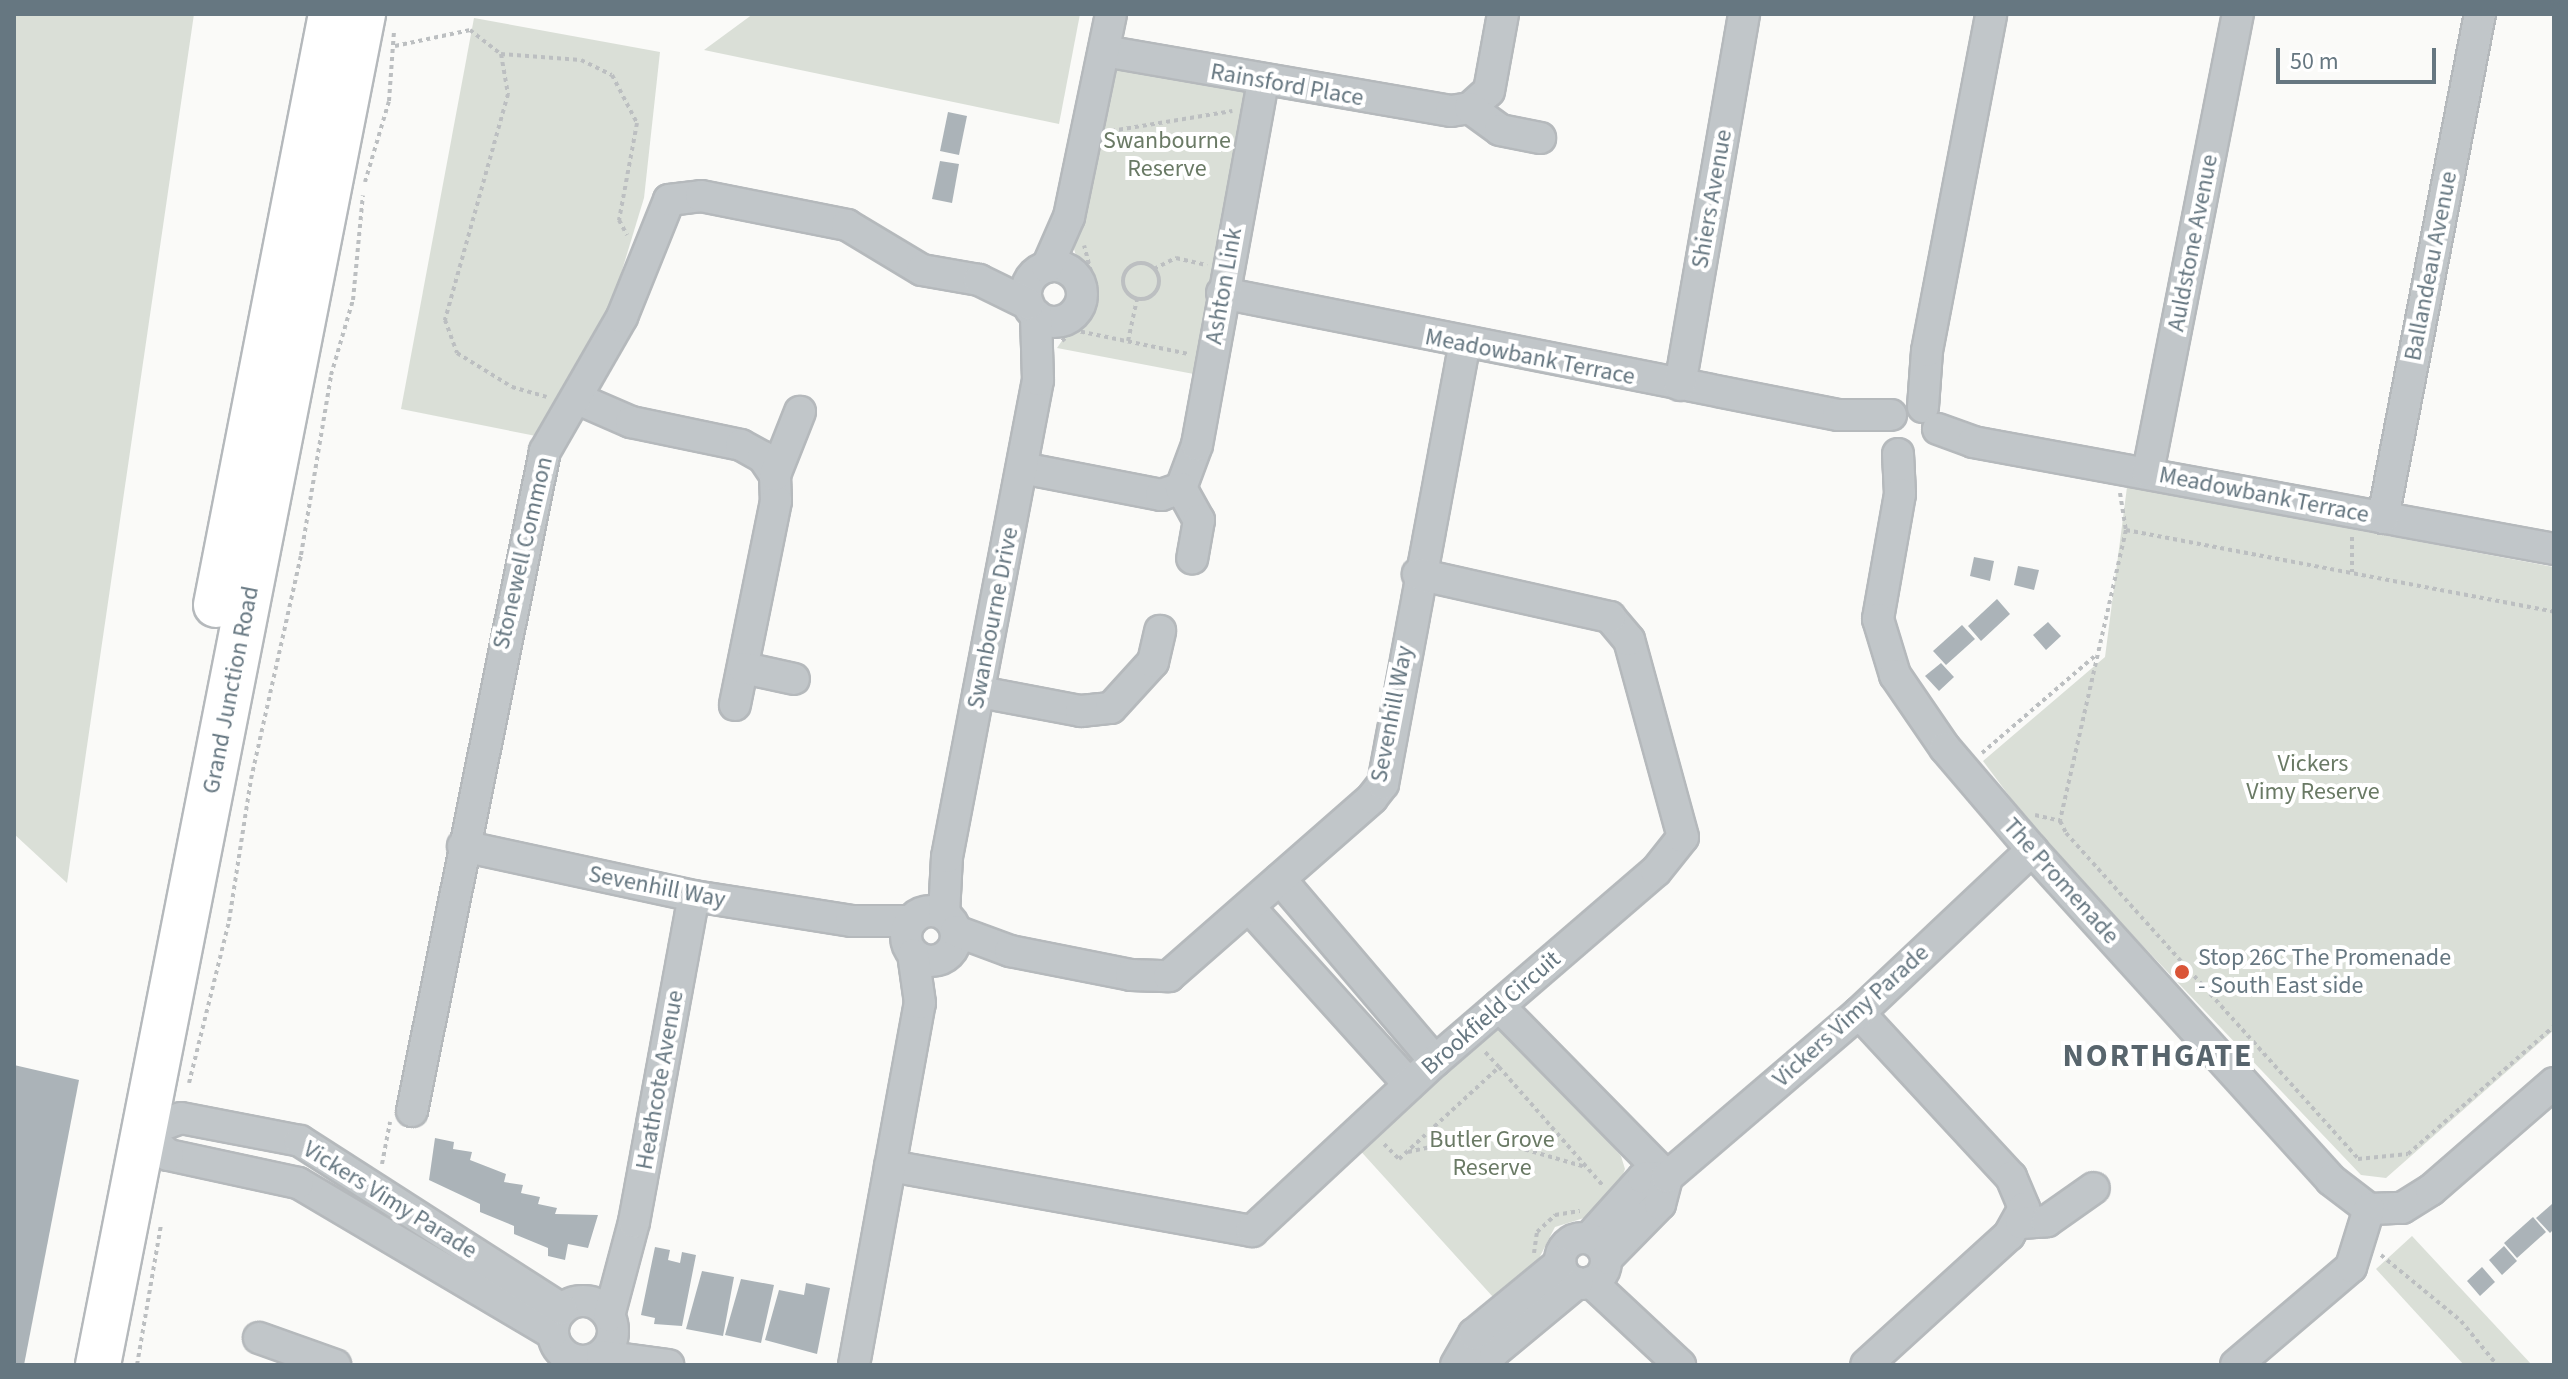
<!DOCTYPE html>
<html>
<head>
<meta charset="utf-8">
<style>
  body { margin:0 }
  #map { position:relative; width:2568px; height:1379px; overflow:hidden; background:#fafaf8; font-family:"Source Sans 3",sans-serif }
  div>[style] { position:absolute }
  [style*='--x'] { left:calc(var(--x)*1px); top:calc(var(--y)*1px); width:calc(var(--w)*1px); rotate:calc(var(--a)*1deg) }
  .green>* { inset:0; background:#dadfd7 }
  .building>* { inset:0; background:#abb3b8 }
  .path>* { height:4px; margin-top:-2px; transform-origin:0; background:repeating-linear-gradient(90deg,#bcbfc1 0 4px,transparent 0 8px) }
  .path>.ring { margin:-2px; padding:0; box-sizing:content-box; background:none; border:4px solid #bcbfc1; border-radius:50% }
  .roads { filter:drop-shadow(2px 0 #b5b9bc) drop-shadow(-2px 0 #b5b9bc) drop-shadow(0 2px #b5b9bc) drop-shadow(0 -2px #b5b9bc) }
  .minor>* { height:30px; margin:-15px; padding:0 15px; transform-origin:15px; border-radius:15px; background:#c1c6c9 }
  .minor>.ring { margin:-15px; padding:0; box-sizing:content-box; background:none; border:30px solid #c1c6c9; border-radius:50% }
  .highway>* { height:44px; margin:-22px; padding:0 22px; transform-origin:22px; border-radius:22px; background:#fff }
  .dots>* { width:22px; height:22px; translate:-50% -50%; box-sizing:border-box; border:4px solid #fff; border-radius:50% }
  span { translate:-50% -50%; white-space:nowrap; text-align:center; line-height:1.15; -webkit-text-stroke:8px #fff; paint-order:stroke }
  .street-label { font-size:24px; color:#667781 }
  .park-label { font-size:24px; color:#6a7a65 }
  .poi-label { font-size:24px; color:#667781 }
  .left { translate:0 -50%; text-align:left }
  .district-label { font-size:32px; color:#58656d; font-weight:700; letter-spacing:2px }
  .frame { position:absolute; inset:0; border:16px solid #667781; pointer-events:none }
  .scale { position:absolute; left:2276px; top:48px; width:160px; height:36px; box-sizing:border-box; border:4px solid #667781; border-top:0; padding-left:10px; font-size:24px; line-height:28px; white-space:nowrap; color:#667781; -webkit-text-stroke:6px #fff; paint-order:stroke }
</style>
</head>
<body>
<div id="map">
  <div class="green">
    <div style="clip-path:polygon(14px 14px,194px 14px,67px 883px,14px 834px)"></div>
    <div style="clip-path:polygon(753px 14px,1080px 14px,1059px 124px,704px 50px)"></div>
    <div style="clip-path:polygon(474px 18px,660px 52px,644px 198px,603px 333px,536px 436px,401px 409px)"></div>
    <div style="clip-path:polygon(1118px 65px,1243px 89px,1251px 101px,1199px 375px,1057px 348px,1089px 301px,1074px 249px)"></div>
    <div style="clip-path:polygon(2127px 487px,2554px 567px,2554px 1030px,2386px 1178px,2361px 1175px,2043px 841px,1983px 761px,2105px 657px)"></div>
    <div style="clip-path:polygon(1501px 1028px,1515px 1036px,1621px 1156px,1625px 1169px,1619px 1185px,1601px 1201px,1600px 1213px,1555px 1227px,1530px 1276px,1518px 1276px,1493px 1297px,1356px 1146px,1493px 1029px)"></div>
    <div style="clip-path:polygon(2412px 1236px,2532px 1365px,2464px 1365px,2376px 1269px)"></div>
  </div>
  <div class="building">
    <div style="clip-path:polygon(948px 112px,967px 116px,959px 155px,940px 151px)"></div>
    <div style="clip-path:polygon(940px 161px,959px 164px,952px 203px,932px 199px)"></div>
    <div style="clip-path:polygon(1974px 557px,1994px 561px,1990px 581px,1970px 576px)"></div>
    <div style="clip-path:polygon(2018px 566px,2039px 570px,2034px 590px,2014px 585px)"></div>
    <div style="clip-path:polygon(1997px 599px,2010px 614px,1981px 641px,1968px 626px)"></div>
    <div style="clip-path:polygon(2048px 622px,2061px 636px,2046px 650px,2033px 635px)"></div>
    <div style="clip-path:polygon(1962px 625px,1975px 639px,1946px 665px,1933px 651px)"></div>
    <div style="clip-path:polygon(1941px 663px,1954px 677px,1939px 691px,1925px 676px)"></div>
    <div style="clip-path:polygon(14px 1065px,79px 1080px,24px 1365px,14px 1365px)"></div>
    <div style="clip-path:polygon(435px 1138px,454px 1142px,453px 1149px,472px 1152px,470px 1160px,506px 1174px,504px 1182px,523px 1185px,521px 1193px,540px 1197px,538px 1204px,557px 1208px,555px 1214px,598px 1215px,588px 1248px,568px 1244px,565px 1260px,548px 1256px,548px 1248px,514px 1234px,514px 1226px,480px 1212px,480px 1204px,429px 1180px)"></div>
    <div style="clip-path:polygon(2552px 1204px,2554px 1229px,2550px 1233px,2536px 1218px)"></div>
    <div style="clip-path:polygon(2533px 1217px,2546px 1232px,2517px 1258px,2504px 1243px)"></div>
    <div style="clip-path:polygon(2504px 1246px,2517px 1261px,2502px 1275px,2489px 1260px)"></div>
    <div style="clip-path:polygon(655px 1247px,670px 1250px,668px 1260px,680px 1263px,682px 1252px,696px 1255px,682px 1326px,654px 1324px,655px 1318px,641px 1315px)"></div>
    <div style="clip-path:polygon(2482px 1267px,2495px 1282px,2480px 1296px,2467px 1281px)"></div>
    <div style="clip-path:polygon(702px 1271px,734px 1277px,723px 1336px,686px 1329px)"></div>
    <div style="clip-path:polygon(741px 1279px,774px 1285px,761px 1343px,725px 1335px)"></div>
    <div style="clip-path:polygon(806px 1283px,830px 1288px,817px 1354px,765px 1340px,779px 1290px,804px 1295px)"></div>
  </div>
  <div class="path">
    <div style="--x:395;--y:46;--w:77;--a:-12"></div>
    <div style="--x:470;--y:30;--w:39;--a:38"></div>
    <div style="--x:501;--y:54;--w:41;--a:80.1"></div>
    <div style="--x:508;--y:94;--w:235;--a:105.6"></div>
    <div style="--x:445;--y:320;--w:35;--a:70"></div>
    <div style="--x:457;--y:353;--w:65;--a:31.7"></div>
    <div style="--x:512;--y:387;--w:36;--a:16"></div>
    <div style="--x:501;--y:54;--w:80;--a:4.3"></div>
    <div style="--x:581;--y:60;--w:34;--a:26"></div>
    <div style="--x:612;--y:75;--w:54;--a:62.5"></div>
    <div style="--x:637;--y:123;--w:99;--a:100.5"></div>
    <div style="--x:619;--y:220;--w:17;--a:62"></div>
    <div style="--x:1111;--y:131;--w:123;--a:-9.4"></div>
    <div style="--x:365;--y:182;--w:84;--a:-73.5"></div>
    <div style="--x:389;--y:101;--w:70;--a:-85.9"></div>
    <div class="ring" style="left:1123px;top:263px;width:32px;height:32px"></div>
    <div style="--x:1154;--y:269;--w:25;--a:-27"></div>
    <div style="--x:1176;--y:258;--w:32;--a:13"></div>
    <div style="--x:1073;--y:330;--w:118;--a:11.7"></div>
    <div style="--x:1062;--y:341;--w:39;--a:-42"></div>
    <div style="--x:1091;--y:315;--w:28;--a:-82"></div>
    <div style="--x:1095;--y:287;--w:43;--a:-104.7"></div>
    <div style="--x:1128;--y:341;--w:43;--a:-77.9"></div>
    <div style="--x:2120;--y:493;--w:37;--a:81"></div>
    <div style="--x:2126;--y:530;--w:436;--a:10.8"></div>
    <div style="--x:2126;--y:530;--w:298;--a:102.8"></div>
    <div style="--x:2060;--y:821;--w:13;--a:63"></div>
    <div style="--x:2066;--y:833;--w:438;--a:48.1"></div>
    <div style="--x:2358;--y:1159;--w:50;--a:-5.7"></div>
    <div style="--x:2408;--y:1154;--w:194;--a:-41.2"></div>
    <div style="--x:2352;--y:537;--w:35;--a:90"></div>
    <div style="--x:1982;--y:753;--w:150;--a:-40.7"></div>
    <div style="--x:2035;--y:815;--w:26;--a:13"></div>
    <div style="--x:1499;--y:1067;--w:158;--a:48.8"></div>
    <div style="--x:189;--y:1083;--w:167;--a:-76.1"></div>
    <div style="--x:229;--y:921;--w:144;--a:-81.2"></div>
    <div style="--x:251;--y:779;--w:230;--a:-77.4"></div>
    <div style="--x:301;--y:555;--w:182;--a:-80.5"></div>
    <div style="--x:331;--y:375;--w:78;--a:-73.7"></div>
    <div style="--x:353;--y:300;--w:105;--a:-84.6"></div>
    <div style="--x:1384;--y:1144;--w:21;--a:45"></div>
    <div style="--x:1399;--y:1159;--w:136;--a:-42.6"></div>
    <div style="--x:1499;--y:1067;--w:22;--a:-133"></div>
    <div style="--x:1408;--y:1152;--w:73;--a:-12.7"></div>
    <div style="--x:1479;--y:1136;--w:111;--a:16.2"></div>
    <div style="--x:382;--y:1164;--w:43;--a:-79.2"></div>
    <div style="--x:1534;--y:1253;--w:21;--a:-82"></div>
    <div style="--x:1537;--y:1232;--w:25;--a:-43"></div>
    <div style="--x:1555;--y:1215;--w:25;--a:-9"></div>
    <div style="--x:2381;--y:1255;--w:104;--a:39.5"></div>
    <div style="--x:2461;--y:1321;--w:57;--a:50.7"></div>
    <div style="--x:137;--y:1365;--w:143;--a:-80.3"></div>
  </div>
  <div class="roads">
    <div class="minor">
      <div style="--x:1104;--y:51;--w:352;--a:9.8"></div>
      <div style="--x:1451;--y:111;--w:19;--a:-9"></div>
      <div style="--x:1470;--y:108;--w:25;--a:-42"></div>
      <div style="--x:1489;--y:91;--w:78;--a:-79.7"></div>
      <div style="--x:1470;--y:108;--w:37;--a:36"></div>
      <div style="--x:1500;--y:130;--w:41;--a:11.3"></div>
      <div class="ring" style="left:1026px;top:266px;width:26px;height:26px"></div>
      <div style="--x:1047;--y:267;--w:55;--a:-66.3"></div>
      <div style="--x:1069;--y:217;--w:207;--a:-78.3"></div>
      <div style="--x:1222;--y:293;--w:628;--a:11.2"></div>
      <div style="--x:1838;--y:415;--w:53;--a:0"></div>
      <div style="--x:1680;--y:385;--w:376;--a:-80.2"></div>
      <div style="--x:578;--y:399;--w:58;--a:23.5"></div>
      <div style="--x:631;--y:422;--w:112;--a:11.8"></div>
      <div style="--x:741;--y:445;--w:25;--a:29"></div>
      <div style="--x:763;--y:457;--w:22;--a:56"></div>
      <div style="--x:775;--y:475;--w:26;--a:88"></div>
      <div style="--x:776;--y:501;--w:208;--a:101.4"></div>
      <div style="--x:1923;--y:407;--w:56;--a:-85.9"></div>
      <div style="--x:1927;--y:351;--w:343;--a:-79.2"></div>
      <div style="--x:1938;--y:429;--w:37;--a:20"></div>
      <div style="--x:1973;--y:442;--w:591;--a:10.43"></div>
      <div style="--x:1898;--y:454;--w:40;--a:87.1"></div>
      <div style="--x:1900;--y:494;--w:127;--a:100"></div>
      <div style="--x:1878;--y:619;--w:59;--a:73.1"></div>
      <div style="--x:1895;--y:675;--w:88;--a:55.6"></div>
      <div style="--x:1945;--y:748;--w:134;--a:49.5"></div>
      <div style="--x:2032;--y:850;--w:445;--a:47.8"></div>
      <div style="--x:2331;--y:1180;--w:48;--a:37.3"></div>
      <div style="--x:1022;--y:468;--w:142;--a:11"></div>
      <div style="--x:1161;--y:495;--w:21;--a:-19"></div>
      <div style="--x:1181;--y:488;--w:46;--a:-69.6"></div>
      <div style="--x:1197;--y:445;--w:369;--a:-79.7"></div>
      <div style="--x:2148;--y:472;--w:467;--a:-78.9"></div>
      <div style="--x:775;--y:475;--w:68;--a:-68.4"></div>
      <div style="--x:1181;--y:488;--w:37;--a:61"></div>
      <div style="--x:1199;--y:520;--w:39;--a:100"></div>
      <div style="--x:2383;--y:518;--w:513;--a:-79.11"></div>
      <div style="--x:744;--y:668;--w:51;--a:12.4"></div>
      <div style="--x:980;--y:692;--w:103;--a:10.7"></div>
      <div style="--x:1081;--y:711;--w:30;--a:-6"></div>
      <div style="--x:1111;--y:708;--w:62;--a:-47.6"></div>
      <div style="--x:1153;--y:662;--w:32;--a:-77"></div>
      <div style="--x:463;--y:846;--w:236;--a:12.2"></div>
      <div style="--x:694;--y:896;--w:159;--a:9"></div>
      <div style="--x:851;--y:921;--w:60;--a:0"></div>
      <div style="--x:1280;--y:879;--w:239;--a:49.6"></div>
      <div style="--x:1249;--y:907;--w:239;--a:47.9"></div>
      <div class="ring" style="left:906px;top:911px;width:20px;height:20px"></div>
      <div style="--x:944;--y:914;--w:57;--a:-87"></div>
      <div style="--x:947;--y:857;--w:486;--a:-79.2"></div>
      <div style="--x:1038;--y:380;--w:65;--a:-91.8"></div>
      <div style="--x:956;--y:931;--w:58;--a:20.3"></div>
      <div style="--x:1010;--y:951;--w:123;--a:11.2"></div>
      <div style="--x:1131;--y:975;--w:38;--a:2"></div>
      <div style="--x:1169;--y:976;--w:270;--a:-41.2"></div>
      <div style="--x:1372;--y:798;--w:18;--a:-52"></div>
      <div style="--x:1383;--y:784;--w:445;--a:-79.5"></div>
      <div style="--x:1499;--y:1006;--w:240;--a:45.5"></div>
      <div style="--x:1859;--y:1013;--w:224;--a:47.2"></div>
      <div style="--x:2011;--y:1177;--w:34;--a:67"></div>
      <div style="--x:2024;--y:1208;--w:31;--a:119"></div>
      <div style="--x:2009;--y:1235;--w:193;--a:137.7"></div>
      <div style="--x:412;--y:1111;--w:673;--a:-78.61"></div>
      <div style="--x:545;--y:451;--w:155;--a:-60.1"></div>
      <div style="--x:622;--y:317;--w:126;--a:-68.1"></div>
      <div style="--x:669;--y:200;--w:32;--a:-7"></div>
      <div style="--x:701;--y:196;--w:149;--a:11.2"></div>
      <div style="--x:847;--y:225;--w:87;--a:31"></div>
      <div style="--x:922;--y:270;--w:58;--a:10"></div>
      <div style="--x:979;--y:280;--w:55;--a:26.1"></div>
      <div style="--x:890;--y:1166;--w:368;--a:10.2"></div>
      <div style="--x:1252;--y:1231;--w:250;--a:-42.9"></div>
      <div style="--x:1435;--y:1061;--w:291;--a:-40.7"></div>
      <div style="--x:1656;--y:871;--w:43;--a:-51.5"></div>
      <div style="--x:1683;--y:837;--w:204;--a:-105.3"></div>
      <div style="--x:1629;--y:640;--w:30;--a:-130"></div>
      <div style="--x:1610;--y:617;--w:197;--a:-167.4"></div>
      <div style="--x:2369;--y:1209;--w:33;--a:-2"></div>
      <div style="--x:2402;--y:1208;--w:34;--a:-32"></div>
      <div style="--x:2431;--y:1190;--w:163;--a:-41"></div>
      <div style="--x:2021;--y:1223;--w:26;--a:-4"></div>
      <div style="--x:2047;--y:1221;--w:57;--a:-35.1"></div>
      <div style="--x:1589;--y:1238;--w:81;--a:-48"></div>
      <div style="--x:1643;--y:1178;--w:24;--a:-2"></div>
      <div class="ring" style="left:1560px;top:1238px;width:16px;height:16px"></div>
      <div style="--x:1606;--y:1259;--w:77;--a:-45.5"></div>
      <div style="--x:1660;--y:1204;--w:28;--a:-75"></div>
      <div style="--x:1667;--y:1177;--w:253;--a:-40.5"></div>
      <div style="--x:1859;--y:1013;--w:238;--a:-43.3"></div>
      <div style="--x:1591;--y:1282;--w:122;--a:43"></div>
      <div class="ring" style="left:553px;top:1301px;width:30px;height:30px"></div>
      <div style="--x:609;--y:1316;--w:97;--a:-75.1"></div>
      <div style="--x:634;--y:1222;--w:331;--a:-79.6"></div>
      <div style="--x:552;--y:1333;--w:295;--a:-149.4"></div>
      <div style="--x:298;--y:1183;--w:133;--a:-167.8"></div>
      <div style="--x:168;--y:1155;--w:34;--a:-137"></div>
      <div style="--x:143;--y:1132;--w:40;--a:-20.2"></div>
      <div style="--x:181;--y:1118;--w:121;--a:10.9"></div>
      <div style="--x:300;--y:1141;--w:311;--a:32.7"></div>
      <div style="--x:259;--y:1338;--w:81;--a:19.6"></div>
      <div style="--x:602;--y:1356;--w:67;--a:7.8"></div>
      <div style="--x:1464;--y:1358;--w:32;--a:-13"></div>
      <div style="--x:1495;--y:1351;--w:107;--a:-39.7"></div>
      <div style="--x:854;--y:1365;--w:368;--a:-79.7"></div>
      <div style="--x:920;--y:1003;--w:49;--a:-98.1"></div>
      <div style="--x:1456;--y:1365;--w:36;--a:-60"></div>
      <div style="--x:1474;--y:1334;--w:112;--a:-39.5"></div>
      <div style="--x:2236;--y:1365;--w:151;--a:-40.4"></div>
      <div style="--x:2351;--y:1267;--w:61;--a:-72.8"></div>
    </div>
    <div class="highway">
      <div style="--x:216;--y:605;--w:602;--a:-78.99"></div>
      <div style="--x:98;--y:1365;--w:1377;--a:-78.9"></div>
    </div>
  </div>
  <div class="dots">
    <div style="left:2182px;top:972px;background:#da5538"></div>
  </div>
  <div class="street-label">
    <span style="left:1287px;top:85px;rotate:10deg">Rainsford Place</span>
    <span style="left:1712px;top:199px;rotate:-80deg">Shiers Avenue</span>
    <span style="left:2193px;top:243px;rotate:-79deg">Auldstone Avenue</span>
    <span style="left:2431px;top:266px;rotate:-79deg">Ballandeau Avenue</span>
    <span style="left:1224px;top:286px;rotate:-80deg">Ashton Link</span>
    <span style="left:1530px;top:357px;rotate:11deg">Meadowbank Terrace</span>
    <span style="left:2264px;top:495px;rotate:11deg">Meadowbank Terrace</span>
    <span style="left:523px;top:553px;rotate:-77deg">Stonewell Common</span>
    <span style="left:993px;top:618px;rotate:-79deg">Swanbourne Drive</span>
    <span style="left:231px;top:690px;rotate:-79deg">Grand Junction Road</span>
    <span style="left:1392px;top:714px;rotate:-79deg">Sevenhill Way</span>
    <span style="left:2061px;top:881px;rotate:48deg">The Promenade</span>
    <span style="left:657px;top:887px;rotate:11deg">Sevenhill Way</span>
    <span style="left:1491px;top:1013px;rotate:-41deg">Brookfield Circuit</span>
    <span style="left:1851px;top:1016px;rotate:-42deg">Vickers Vimy Parade</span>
    <span style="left:660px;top:1080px;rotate:-80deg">Heathcote Avenue</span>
    <span style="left:390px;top:1200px;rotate:32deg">Vickers Vimy Parade</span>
  </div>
  <div class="park-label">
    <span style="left:1167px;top:155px">Swanbourne<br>Reserve</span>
    <span style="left:2313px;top:778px">Vickers<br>Vimy Reserve</span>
    <span style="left:1492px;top:1154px">Butler Grove<br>Reserve</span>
  </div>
  <div class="poi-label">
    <span class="left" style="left:2198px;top:972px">Stop 26C The Promenade<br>- South East side</span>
  </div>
  <div class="district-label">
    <span style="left:2158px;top:1056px">NORTHGATE</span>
  </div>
  <div class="frame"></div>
  <div class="scale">50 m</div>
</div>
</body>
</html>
